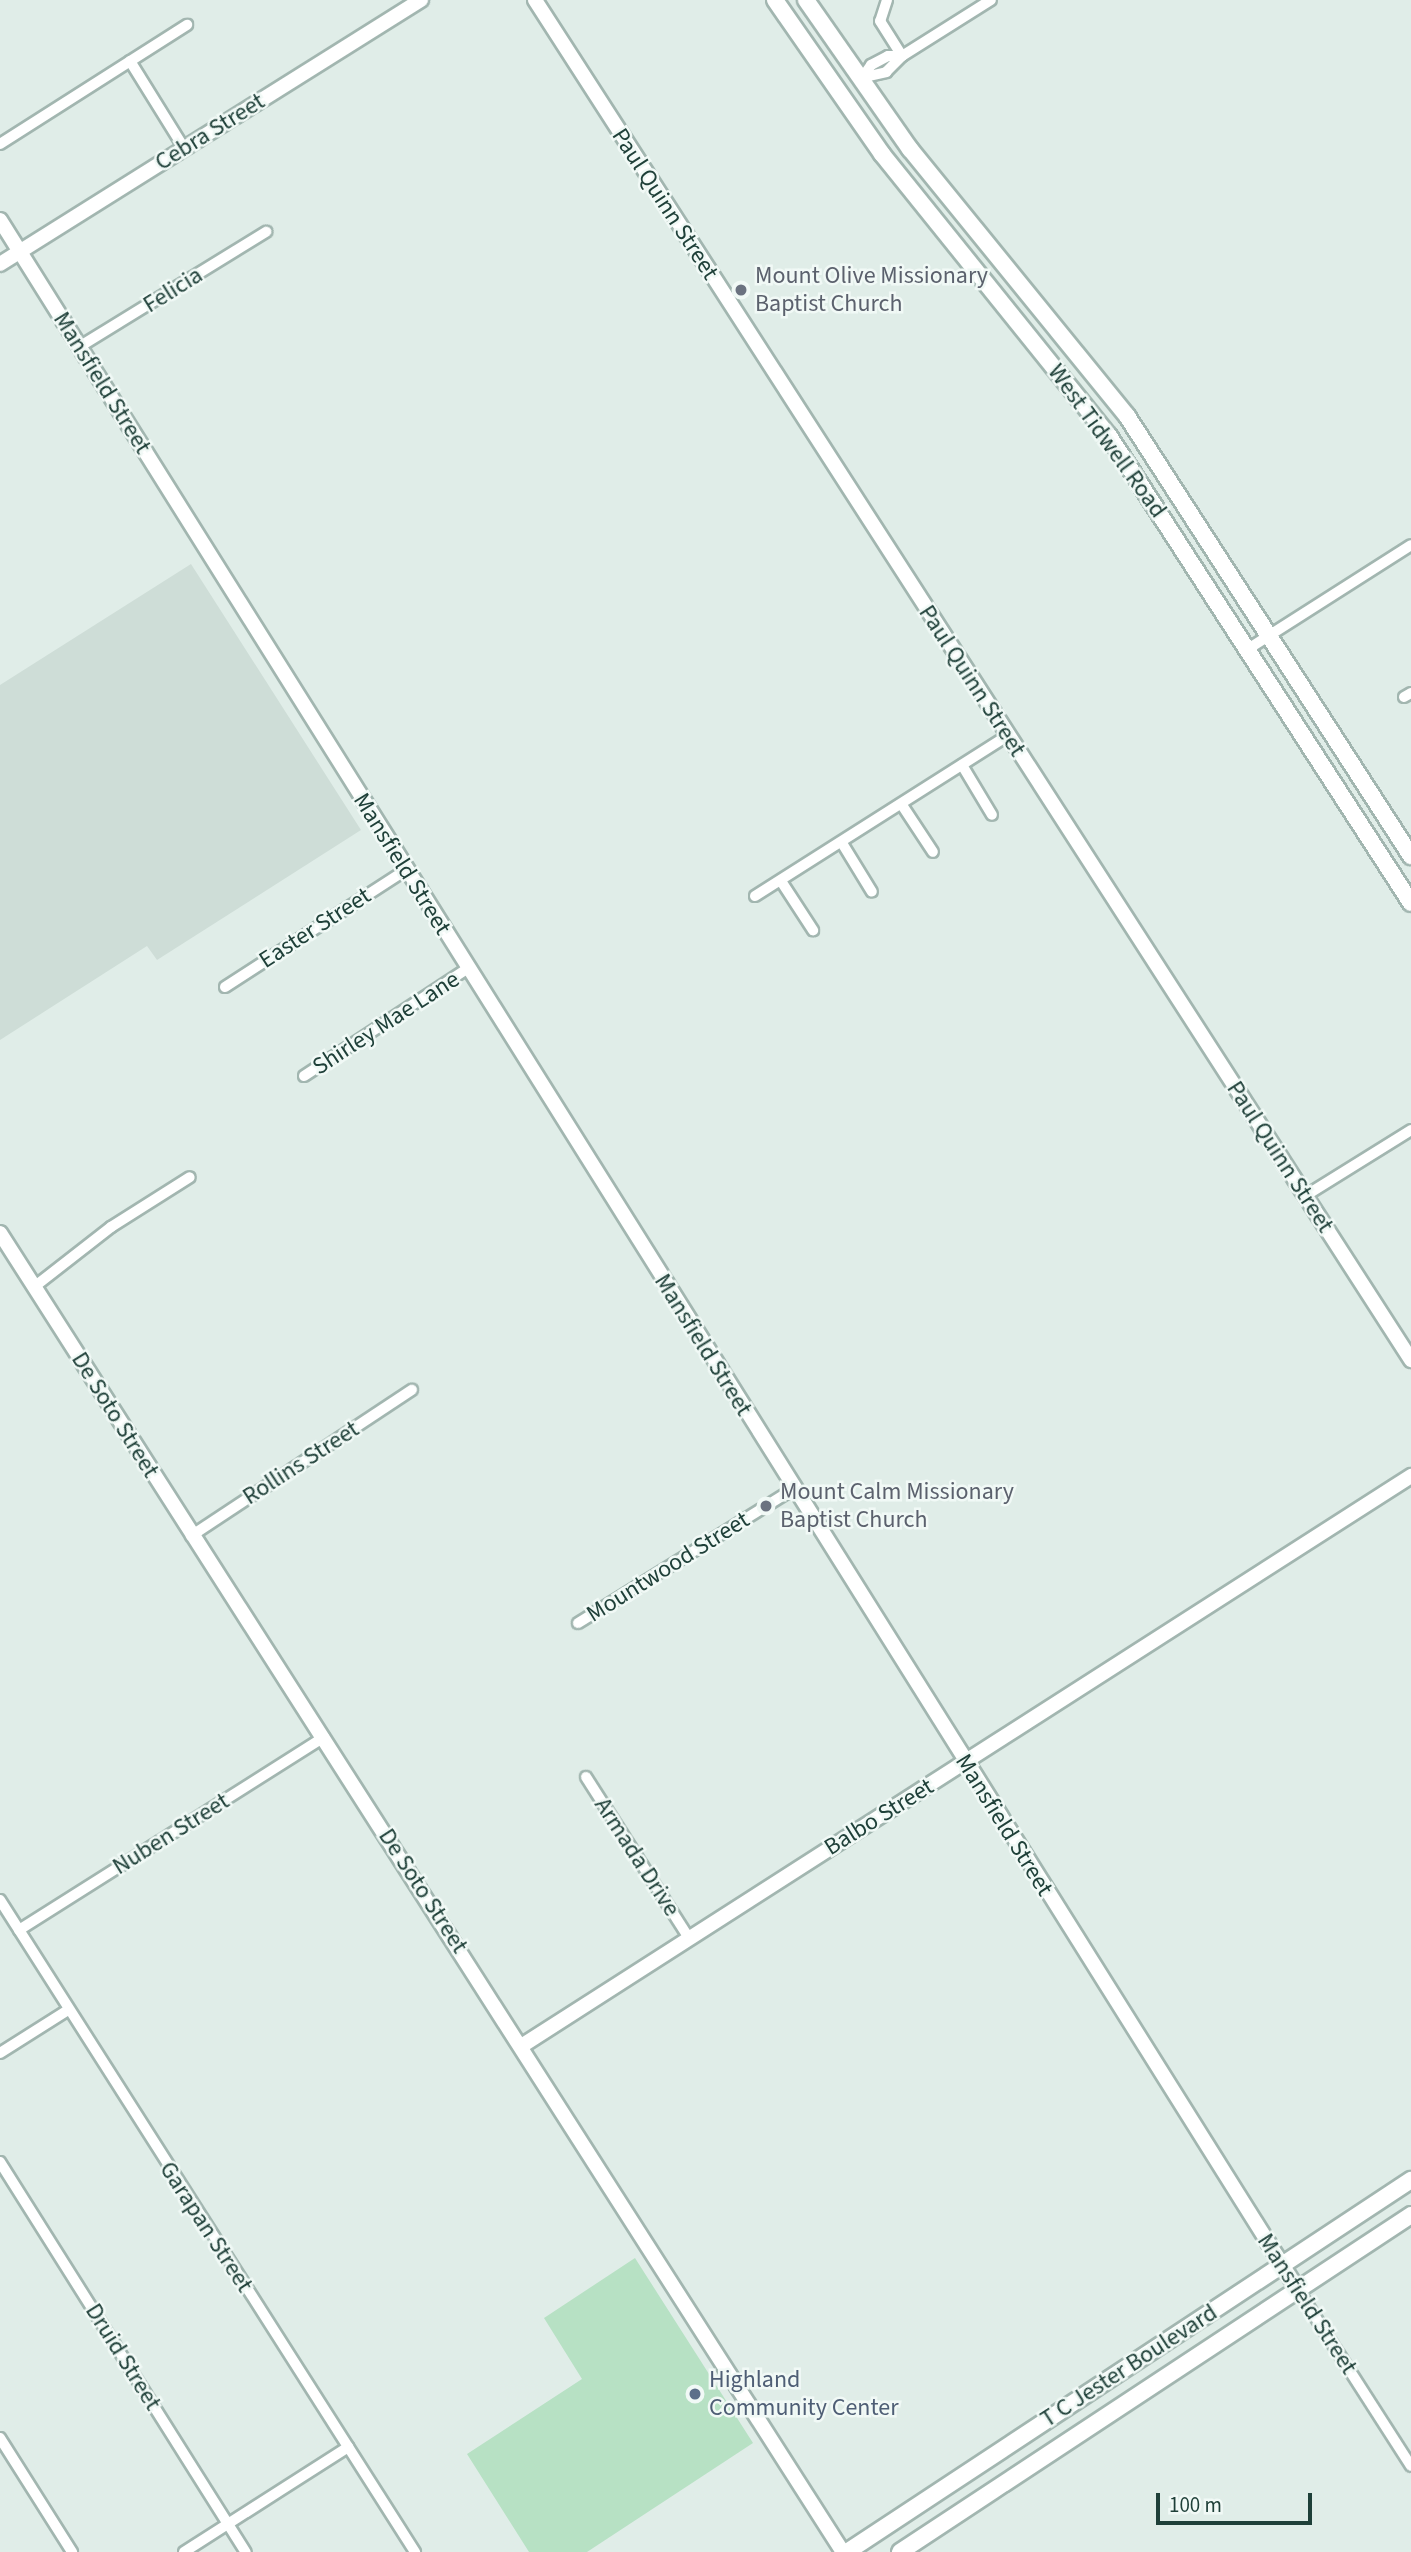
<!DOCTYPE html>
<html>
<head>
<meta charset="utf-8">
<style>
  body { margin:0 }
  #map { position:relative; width:1411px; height:2552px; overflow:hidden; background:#e0ede8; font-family:"Source Sans 3",sans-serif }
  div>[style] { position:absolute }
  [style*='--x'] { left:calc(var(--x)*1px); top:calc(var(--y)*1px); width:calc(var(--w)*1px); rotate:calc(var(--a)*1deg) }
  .built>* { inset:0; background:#ceddd7 }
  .green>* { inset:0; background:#b7e1c4 }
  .roads { filter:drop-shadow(2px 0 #a2b6b0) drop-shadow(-2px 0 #a2b6b0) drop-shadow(0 2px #a2b6b0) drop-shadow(0 -2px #a2b6b0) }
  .minor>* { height:10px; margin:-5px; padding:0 5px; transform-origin:5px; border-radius:5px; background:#fff }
  .tertiary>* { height:14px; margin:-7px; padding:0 7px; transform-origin:7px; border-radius:7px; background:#fff }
  .secondary>* { height:16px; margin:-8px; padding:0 8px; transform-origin:8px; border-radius:8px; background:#fff }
  .dots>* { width:19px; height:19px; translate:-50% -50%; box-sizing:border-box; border:4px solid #f1f9f6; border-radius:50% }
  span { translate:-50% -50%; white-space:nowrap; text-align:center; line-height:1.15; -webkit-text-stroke:5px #f1f9f6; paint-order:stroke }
  .street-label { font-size:24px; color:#1f4039 }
  .worship-label { font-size:24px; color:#5b616d }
  .left { translate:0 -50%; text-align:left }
  .service-label { font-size:24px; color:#4e5e75 }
  .scale { position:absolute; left:1156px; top:2493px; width:156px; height:32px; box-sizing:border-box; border:4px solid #1f4039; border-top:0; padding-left:9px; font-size:21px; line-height:24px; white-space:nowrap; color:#1f4039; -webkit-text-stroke:5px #f1f9f6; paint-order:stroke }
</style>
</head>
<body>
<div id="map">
  <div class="built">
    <div style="clip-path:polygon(191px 564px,361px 830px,157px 960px,147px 946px,0 1040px,0 685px)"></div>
  </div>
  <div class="green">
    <div style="clip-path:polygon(635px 2258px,753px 2443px,587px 2552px,529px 2552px,467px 2454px,582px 2379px,544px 2318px)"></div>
  </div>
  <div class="roads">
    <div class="minor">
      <div style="--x:887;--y:0;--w:22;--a:108"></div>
      <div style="--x:880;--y:21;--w:41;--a:57.8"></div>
      <div style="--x:130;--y:61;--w:102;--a:58.2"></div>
      <div style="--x:865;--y:77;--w:22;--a:-13"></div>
      <div style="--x:886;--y:72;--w:23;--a:-45"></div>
      <div style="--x:902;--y:56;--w:105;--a:-32.2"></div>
      <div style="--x:862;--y:78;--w:16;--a:-55"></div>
      <div style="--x:871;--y:65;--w:19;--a:-28"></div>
      <div style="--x:888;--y:56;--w:14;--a:0"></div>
      <div style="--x:0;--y:144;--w:222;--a:-32.5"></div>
      <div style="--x:79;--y:347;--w:220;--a:-31.6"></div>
      <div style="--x:1248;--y:649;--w:193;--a:-32.5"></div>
      <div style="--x:1404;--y:697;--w:8;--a:-30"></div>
      <div style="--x:962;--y:765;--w:58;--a:59"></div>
      <div style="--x:902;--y:805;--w:56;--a:56.6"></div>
      <div style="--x:842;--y:843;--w:57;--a:58.5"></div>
      <div style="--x:781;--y:881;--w:59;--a:56.9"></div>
      <div style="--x:755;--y:896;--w:299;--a:-32.4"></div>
      <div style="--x:225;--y:987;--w:216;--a:-32.9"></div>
      <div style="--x:304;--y:1076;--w:195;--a:-33.3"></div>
      <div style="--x:1305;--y:1196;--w:125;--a:-31.9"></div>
      <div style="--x:34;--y:1287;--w:98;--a:-37.9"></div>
      <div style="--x:111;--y:1227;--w:93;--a:-32.3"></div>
      <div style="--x:191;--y:1536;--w:265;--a:-33.5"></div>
      <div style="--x:578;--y:1623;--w:253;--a:-31.9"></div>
      <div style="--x:586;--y:1777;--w:191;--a:57.4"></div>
      <div style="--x:0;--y:1900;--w:773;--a:57.52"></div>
      <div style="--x:19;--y:1930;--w:361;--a:-32.3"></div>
      <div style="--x:0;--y:2053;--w:80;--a:-32.3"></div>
      <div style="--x:0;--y:2162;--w:461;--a:57.8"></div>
      <div style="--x:1298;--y:2290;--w:209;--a:57.3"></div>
      <div style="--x:0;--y:2438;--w:135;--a:57.7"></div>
      <div style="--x:184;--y:2552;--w:195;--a:-32.6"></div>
    </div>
    <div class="tertiary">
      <div style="--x:535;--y:0;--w:1618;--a:57.21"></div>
      <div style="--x:0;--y:220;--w:2443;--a:57.91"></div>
      <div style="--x:0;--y:264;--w:497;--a:-32.1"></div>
      <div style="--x:0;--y:1233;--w:1565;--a:57.42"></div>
      <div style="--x:523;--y:2045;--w:1055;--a:-32.65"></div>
    </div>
    <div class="secondary">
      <div style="--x:775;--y:0;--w:188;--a:55.2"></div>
      <div style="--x:882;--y:154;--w:362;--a:51.2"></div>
      <div style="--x:1109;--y:436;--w:556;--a:57.11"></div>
      <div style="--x:806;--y:0;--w:182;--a:55.1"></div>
      <div style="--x:910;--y:149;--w:344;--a:50.9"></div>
      <div style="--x:1127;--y:416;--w:524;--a:57.16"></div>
      <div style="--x:847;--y:2552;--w:676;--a:-33.41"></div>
      <div style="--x:900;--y:2552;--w:612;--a:-33.4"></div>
    </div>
  </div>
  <div class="dots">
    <div style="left:741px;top:290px;background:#6b7280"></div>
    <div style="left:766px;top:1506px;background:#6b7280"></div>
    <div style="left:695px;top:2394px;background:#5c6f8a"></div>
  </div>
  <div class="street-label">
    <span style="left:210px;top:132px;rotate:-32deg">Cebra Street</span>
    <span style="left:665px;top:204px;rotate:57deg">Paul Quinn Street</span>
    <span style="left:173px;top:290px;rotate:-32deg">Felicia</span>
    <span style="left:102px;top:383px;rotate:58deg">Mansfield Street</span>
    <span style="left:1107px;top:441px;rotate:54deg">West Tidwell Road</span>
    <span style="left:972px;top:681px;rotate:57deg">Paul Quinn Street</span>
    <span style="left:402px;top:864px;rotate:58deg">Mansfield Street</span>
    <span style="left:315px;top:928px;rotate:-33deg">Easter Street</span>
    <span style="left:386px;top:1023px;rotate:-33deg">Shirley Mae Lane</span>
    <span style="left:1280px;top:1157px;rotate:57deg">Paul Quinn Street</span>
    <span style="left:703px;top:1345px;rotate:58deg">Mansfield Street</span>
    <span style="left:115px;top:1415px;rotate:58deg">De Soto Street</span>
    <span style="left:301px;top:1463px;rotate:-33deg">Rollins Street</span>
    <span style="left:668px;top:1567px;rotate:-32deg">Mountwood Street</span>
    <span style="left:879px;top:1817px;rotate:-32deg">Balbo Street</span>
    <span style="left:1004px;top:1825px;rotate:58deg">Mansfield Street</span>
    <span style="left:171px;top:1834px;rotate:-32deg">Nuben Street</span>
    <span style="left:637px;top:1857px;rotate:57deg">Armada Drive</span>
    <span style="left:423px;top:1891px;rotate:57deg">De Soto Street</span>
    <span style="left:206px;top:2227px;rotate:57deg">Garapan Street</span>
    <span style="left:1307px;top:2304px;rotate:57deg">Mansfield Street</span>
    <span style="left:123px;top:2357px;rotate:58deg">Druid Street</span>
    <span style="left:1129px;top:2366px;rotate:-33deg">T C Jester Boulevard</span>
  </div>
  <div class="worship-label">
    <span class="left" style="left:755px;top:290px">Mount Olive Missionary<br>Baptist Church</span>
    <span class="left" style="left:780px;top:1506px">Mount Calm Missionary<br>Baptist Church</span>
  </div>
  <div class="service-label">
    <span class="left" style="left:709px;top:2394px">Highland<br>Community Center</span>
  </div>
  <div class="scale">100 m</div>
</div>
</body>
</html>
